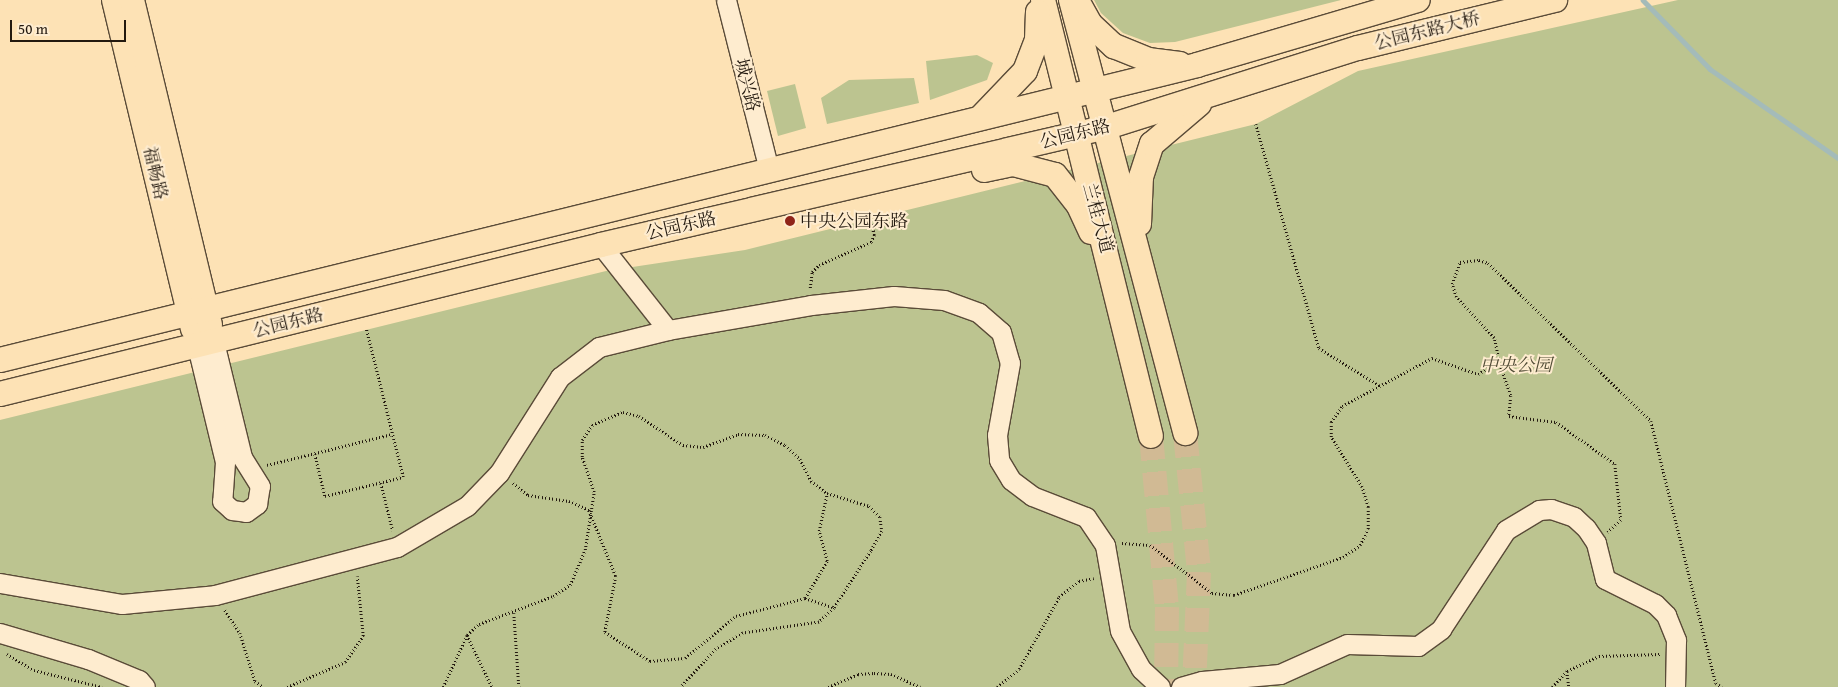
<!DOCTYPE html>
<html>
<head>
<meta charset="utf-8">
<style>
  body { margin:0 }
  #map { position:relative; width:1838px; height:687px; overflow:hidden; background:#fde2b5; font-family:"Gentium Book Plus","Noto Serif SC",serif }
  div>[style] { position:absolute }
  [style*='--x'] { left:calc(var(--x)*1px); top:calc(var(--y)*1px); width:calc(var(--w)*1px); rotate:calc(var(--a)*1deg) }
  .green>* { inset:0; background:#bcc490 }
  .stream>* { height:4.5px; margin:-2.25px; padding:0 2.25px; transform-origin:2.25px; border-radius:2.25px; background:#a4bbb9 }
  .major-tunnel>* { height:24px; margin-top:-12px; transform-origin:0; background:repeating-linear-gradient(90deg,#d1ba94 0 24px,transparent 0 36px) }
  .path>* { height:2.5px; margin-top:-1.25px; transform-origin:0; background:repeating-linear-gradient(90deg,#23190f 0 1px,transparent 0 3.5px) }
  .roads { filter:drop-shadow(1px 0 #5a4b38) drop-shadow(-1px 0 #5a4b38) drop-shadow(0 1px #5a4b38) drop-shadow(0 -1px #5a4b38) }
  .minor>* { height:19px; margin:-9.5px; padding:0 9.5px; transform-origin:9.5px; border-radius:9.5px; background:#feeccf }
  .major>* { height:24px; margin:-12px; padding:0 12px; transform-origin:12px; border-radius:12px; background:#fde2b5 }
  .dots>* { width:14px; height:14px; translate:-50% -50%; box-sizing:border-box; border:2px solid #feeccf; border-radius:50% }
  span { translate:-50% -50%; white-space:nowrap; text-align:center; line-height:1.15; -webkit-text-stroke:4px #feeccf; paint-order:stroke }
  .street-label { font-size:18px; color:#23190f }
  .poi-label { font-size:18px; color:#23190f }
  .left { translate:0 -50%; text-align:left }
  .park-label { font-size:18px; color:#514c36; font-style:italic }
  .scale { position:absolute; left:10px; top:20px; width:116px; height:22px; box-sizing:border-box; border:2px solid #23190f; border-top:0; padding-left:6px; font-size:15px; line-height:18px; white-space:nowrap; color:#23190f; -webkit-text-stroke:4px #feeccf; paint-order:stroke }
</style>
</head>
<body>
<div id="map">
  <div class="green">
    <div style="clip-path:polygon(1094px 0,1341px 0,1175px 42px,1150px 43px,1123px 33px,1101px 13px)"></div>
    <div style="clip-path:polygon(1678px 0,1838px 0,1838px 687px,0 687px,0 420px,606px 271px,745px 250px,1256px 124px,1358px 71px)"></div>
    <div style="clip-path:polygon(977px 55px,993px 63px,987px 80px,930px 100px,926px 61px)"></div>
    <div style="clip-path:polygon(914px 78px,919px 103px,827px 124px,821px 98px,849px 80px)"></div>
    <div style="clip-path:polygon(795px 84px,806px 128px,778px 136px,767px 91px)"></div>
  </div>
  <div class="stream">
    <div style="--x:1643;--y:0;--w:96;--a:45.8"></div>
    <div style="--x:1710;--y:69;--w:156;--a:34.8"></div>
  </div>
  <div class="major-tunnel">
    <div style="--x:1185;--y:433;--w:140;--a:84.2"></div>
    <div style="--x:1199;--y:572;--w:115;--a:92.5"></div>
    <div style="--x:1151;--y:436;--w:172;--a:84.7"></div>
    <div style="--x:1167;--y:607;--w:80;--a:90.7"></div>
  </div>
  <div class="path">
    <div style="--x:1256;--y:124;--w:233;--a:74.3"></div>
    <div style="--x:1319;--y:348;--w:72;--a:31.9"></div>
    <div style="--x:810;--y:288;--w:16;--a:-83"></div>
    <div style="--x:812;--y:272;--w:10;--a:-45"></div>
    <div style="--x:819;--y:265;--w:57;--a:-23.9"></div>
    <div style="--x:871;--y:242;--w:8;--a:-67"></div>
    <div style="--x:874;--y:235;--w:16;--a:-104"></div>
    <div style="--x:1499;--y:361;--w:37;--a:71"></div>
    <div style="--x:1511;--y:396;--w:20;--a:96"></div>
    <div style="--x:1509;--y:416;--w:47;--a:7.3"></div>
    <div style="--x:1556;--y:422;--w:72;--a:35.4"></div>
    <div style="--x:1615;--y:464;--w:56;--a:83.9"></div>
    <div style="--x:1621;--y:520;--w:18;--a:137"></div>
    <div style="--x:315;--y:454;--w:43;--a:76.6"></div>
    <div style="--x:325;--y:496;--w:80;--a:-13.7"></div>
    <div style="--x:403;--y:477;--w:153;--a:-104"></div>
    <div style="--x:267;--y:465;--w:129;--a:-13.9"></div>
    <div style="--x:381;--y:483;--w:49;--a:76"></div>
    <div style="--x:513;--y:483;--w:19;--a:39"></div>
    <div style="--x:528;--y:495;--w:41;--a:8.3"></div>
    <div style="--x:569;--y:501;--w:22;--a:24"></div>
    <div style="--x:589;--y:510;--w:71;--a:67.8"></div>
    <div style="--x:616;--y:576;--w:57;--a:101.1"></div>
    <div style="--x:605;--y:632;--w:54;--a:32.8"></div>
    <div style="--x:650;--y:661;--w:35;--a:-5"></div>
    <div style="--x:685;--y:658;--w:66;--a:-39.5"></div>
    <div style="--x:736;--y:616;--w:71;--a:-14.6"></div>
    <div style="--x:805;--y:598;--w:29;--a:18"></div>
    <div style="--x:1122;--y:543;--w:28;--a:4"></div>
    <div style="--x:1150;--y:545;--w:78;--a:37.7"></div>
    <div style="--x:1212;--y:593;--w:22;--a:5"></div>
    <div style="--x:1234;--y:595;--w:115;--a:-19.2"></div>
    <div style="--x:1343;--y:557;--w:21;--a:-35"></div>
    <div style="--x:1360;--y:545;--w:18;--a:-63"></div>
    <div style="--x:1368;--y:529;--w:22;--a:-90"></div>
    <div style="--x:1368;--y:507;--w:21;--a:-107"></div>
    <div style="--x:1362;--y:487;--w:59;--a:-121.8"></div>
    <div style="--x:1331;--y:437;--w:15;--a:-90"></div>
    <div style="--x:1331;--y:422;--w:19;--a:-55"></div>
    <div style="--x:1342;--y:406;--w:102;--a:-28.1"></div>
    <div style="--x:1432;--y:358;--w:49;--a:19.2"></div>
    <div style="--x:1478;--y:374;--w:25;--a:-32"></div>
    <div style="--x:1499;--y:361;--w:24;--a:-102"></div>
    <div style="--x:1494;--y:338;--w:56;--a:-132.8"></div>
    <div style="--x:1456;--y:297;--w:14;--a:-107"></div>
    <div style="--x:1452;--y:284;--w:23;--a:-70"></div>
    <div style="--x:1460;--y:262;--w:19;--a:-6"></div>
    <div style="--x:1479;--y:260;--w:9;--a:18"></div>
    <div style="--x:1488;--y:263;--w:227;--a:44.1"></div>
    <div style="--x:1651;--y:421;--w:270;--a:76.1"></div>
    <div style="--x:1716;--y:683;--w:7;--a:34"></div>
    <div style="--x:805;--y:598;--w:43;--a:-59.3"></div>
    <div style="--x:827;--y:561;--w:31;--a:-105"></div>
    <div style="--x:819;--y:531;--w:39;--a:-78"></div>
    <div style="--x:225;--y:610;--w:27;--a:57"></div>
    <div style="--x:240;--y:633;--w:50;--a:72.6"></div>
    <div style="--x:255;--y:681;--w:10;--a:37"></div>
    <div style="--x:514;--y:613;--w:74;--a:86.1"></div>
    <div style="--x:467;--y:635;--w:58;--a:64.3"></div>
    <div style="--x:7;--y:654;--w:31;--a:31"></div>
    <div style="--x:34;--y:670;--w:70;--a:14"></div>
    <div style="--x:1567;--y:671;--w:16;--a:83"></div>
    <div style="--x:287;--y:687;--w:63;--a:-23.3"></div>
    <div style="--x:345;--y:662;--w:32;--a:-55"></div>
    <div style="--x:363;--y:636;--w:60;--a:-95.7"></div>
    <div style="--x:443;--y:687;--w:57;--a:-65.2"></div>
    <div style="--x:467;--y:635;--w:16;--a:-43"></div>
    <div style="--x:479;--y:624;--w:79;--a:-20.7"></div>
    <div style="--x:553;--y:596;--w:20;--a:-33"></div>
    <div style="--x:570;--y:585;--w:38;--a:-67"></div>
    <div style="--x:585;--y:550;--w:59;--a:-81.2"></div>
    <div style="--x:594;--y:492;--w:37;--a:-109"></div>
    <div style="--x:582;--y:457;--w:17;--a:-90"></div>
    <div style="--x:582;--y:440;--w:18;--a:-56"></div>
    <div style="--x:592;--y:425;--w:34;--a:-23"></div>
    <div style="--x:623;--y:412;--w:16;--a:14"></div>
    <div style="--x:639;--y:416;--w:53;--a:33.4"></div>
    <div style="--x:683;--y:445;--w:20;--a:6"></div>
    <div style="--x:703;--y:447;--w:37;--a:-20"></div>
    <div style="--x:738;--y:434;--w:27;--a:2"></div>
    <div style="--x:765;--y:435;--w:22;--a:27"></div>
    <div style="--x:785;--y:445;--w:21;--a:43"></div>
    <div style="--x:800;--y:459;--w:25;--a:63"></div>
    <div style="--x:811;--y:481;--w:20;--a:37"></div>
    <div style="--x:827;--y:493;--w:44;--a:17.2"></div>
    <div style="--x:869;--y:506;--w:16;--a:45"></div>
    <div style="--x:880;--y:517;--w:14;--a:82"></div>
    <div style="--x:882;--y:531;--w:23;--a:119"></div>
    <div style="--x:871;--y:551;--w:68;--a:123"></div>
    <div style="--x:834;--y:608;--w:21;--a:137"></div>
    <div style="--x:819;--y:622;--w:77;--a:171.8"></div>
    <div style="--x:743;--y:633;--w:31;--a:149"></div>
    <div style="--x:716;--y:649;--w:52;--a:132.6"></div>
    <div style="--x:828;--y:687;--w:33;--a:-23"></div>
    <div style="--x:858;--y:674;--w:16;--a:-4"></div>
    <div style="--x:874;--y:673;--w:17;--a:3"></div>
    <div style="--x:891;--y:674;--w:32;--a:24"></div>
    <div style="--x:997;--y:687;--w:28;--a:-39"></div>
    <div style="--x:1019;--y:669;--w:82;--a:-60.9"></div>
    <div style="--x:1059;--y:597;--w:26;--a:-39"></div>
    <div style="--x:1079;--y:581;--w:15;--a:-11"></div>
    <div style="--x:1552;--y:687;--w:22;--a:-47"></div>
    <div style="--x:1567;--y:671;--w:35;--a:-25"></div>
    <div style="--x:1599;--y:656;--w:61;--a:-1.9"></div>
  </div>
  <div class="roads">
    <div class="minor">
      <div style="--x:726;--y:0;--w:175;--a:75.8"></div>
      <div style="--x:601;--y:245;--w:108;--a:51.8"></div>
      <div style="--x:197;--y:346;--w:119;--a:76.4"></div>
      <div style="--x:225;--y:462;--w:39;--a:94"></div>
      <div style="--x:222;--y:501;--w:13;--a:42"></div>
      <div style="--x:232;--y:510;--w:14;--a:8"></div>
      <div style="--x:246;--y:512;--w:14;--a:-36"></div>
      <div style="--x:257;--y:504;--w:18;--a:-81"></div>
      <div style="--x:260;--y:486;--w:34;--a:-122"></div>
      <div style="--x:242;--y:457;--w:118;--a:-103.7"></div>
      <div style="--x:0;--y:583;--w:124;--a:9.8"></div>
      <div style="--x:122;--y:604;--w:93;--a:-5.5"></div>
      <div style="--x:215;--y:595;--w:188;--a:-14.8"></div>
      <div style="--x:397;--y:547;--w:81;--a:-30.4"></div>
      <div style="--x:467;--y:506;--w:46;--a:-45.9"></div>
      <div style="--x:499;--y:473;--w:114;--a:-57.6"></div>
      <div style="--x:560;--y:377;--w:49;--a:-37.6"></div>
      <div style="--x:599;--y:347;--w:71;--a:-13.8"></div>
      <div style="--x:668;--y:330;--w:145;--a:-9.9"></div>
      <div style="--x:811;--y:305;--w:83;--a:-6.2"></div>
      <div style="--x:894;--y:296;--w:50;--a:4.6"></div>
      <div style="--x:944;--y:300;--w:37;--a:20"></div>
      <div style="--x:979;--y:313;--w:29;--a:41"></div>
      <div style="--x:1001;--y:332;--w:32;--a:74"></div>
      <div style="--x:1010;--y:363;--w:73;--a:100.2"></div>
      <div style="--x:997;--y:435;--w:25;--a:85"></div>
      <div style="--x:999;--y:460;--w:23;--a:59"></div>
      <div style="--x:1011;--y:480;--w:26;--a:37"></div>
      <div style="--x:1032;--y:496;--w:58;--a:21.3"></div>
      <div style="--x:1086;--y:517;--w:34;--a:56"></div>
      <div style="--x:1105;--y:545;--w:87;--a:80.1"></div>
      <div style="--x:1120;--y:631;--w:43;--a:61.1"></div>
      <div style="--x:1141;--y:669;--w:26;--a:43"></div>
      <div style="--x:0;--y:633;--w:92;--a:16.5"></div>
      <div style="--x:88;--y:659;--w:55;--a:22.4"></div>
      <div style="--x:139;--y:680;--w:9;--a:49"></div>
      <div style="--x:1181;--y:687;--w:22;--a:-16"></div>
      <div style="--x:1202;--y:681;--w:78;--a:-5.1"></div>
      <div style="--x:1280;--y:674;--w:73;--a:-24.1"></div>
      <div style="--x:1347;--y:644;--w:71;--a:1.6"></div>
      <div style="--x:1418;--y:646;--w:29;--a:-36"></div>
      <div style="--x:1441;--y:629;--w:118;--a:-56.7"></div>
      <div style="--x:1506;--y:530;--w:39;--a:-31"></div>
      <div style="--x:1539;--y:510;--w:12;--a:-5"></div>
      <div style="--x:1551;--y:509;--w:24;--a:19"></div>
      <div style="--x:1574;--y:517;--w:16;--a:43"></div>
      <div style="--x:1586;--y:528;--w:18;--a:56"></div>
      <div style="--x:1596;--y:543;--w:37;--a:76"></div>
      <div style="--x:1605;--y:579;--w:56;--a:26.6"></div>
      <div style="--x:1655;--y:604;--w:16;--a:45"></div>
      <div style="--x:1666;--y:615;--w:27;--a:68"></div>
      <div style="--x:1676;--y:640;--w:47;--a:91.2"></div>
    </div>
    <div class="major">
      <div style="--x:114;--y:0;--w:338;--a:76.5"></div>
      <div style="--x:132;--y:0;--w:334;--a:76.5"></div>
      <div style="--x:1043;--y:0;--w:449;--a:76.1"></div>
      <div style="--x:1071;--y:0;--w:448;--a:75.2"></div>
      <div style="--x:1079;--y:4;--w:23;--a:61"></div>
      <div style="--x:1090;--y:24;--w:33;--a:43"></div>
      <div style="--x:1114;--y:46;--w:37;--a:22"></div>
      <div style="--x:1148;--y:60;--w:32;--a:7"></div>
      <div style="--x:982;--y:116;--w:62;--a:-46.3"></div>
      <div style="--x:1025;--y:71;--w:33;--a:-69"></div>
      <div style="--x:1037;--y:40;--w:28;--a:-88"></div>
      <div style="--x:984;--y:170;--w:30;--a:-12"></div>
      <div style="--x:1013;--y:164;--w:43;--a:14.7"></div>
      <div style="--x:1055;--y:175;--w:37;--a:52"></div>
      <div style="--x:1078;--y:204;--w:31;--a:65"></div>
      <div style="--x:1139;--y:224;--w:47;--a:-87.6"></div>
      <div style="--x:1141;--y:177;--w:35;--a:-72"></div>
      <div style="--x:1152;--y:144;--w:62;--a:-40.4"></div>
      <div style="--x:0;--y:360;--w:1233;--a:-13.84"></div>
      <div style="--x:1197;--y:65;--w:230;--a:-16.4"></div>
      <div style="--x:0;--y:394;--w:619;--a:-13.92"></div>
      <div style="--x:601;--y:245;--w:520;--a:-13.13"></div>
      <div style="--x:1107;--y:127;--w:263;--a:-17.5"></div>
      <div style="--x:1358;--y:48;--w:203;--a:-13.7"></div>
    </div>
  </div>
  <div class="dots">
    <div style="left:790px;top:221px;background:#8f2418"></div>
  </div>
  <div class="street-label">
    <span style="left:1427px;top:31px;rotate:-14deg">公园东路大桥</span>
    <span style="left:747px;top:85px;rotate:76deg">城兴路</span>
    <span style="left:1075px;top:134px;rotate:-14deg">公园东路</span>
    <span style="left:155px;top:173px;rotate:77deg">福畅路</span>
    <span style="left:1098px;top:218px;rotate:75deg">兰桂大道</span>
    <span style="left:681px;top:226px;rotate:-13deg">公园东路</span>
    <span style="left:288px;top:323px;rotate:-14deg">公园东路</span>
  </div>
  <div class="poi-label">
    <span class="left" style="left:800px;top:221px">中央公园东路</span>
  </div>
  <div class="park-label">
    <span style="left:1516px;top:365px">中央公园</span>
  </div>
  <div class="scale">50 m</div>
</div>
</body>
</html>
